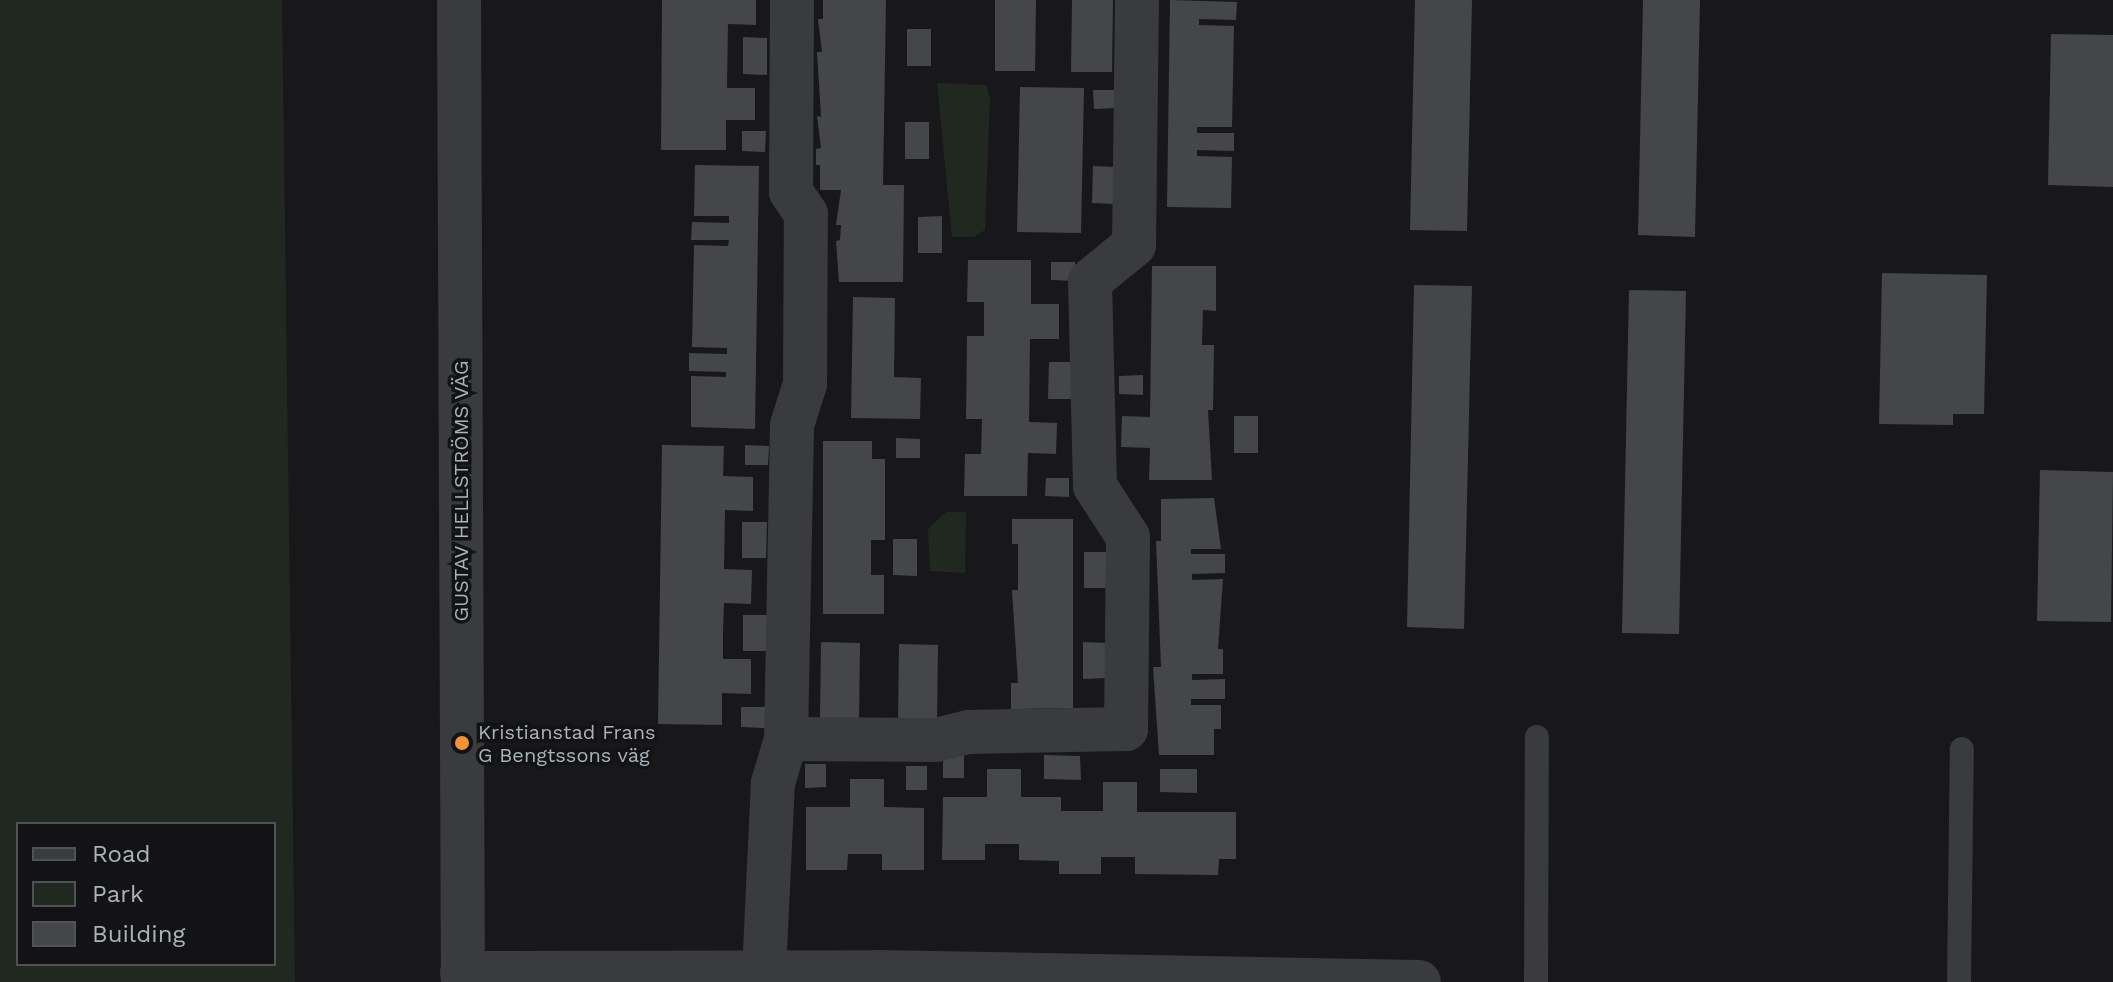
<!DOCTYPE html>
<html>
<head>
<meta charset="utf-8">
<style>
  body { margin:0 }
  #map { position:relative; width:2113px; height:982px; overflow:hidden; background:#18181a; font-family:"Work Sans",sans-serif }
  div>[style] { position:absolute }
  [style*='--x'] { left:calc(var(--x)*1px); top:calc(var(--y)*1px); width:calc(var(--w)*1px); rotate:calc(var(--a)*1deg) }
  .green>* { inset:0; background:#202820 }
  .building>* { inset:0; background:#44464a }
  .service>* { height:24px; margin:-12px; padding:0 12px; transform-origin:12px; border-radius:12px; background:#393b3f }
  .minor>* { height:44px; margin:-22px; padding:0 22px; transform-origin:22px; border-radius:22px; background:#393b3f }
  .tertiary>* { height:44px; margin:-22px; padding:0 22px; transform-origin:22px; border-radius:22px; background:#393b3f }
  .dots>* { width:22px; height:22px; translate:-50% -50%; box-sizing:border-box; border:4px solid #131315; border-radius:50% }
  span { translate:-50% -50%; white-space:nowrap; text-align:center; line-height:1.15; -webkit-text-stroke:7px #131315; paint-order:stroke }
  .street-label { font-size:20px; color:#aab2ba }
  .poi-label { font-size:20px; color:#aab2ba }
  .left { translate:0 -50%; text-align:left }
  .legend { position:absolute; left:16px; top:822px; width:260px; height:144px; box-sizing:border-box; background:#131315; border:2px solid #4f5357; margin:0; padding:10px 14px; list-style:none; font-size:24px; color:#aab2ba }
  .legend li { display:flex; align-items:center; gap:16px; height:40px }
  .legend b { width:40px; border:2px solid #4f5357 }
</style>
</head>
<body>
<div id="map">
  <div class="green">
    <div style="clip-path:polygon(evenodd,0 0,282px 0,295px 982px,0 982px,0 0,18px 824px,274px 824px,274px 964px,18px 964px,18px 824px)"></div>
    <div style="clip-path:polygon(937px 83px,986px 85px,990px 98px,985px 230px,974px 237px,952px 237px)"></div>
    <div style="clip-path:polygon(946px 512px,966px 512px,965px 573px,930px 571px,928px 529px)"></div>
  </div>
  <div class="building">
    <div style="clip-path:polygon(662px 0,756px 0,756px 25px,728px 24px,727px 88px,755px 88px,755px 120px,726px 120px,726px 150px,661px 150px)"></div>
    <div style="clip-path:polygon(823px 0,886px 0,883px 185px,904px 185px,903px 282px,839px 282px,836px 241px,840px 240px,841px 225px,836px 225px,841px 190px,820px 190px,820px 165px,816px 165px,816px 149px,821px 148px,817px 116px,821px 117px,817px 52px,822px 52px,818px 19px,823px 19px)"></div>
    <div style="clip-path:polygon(995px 0,1036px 0,1035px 71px,995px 71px)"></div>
    <div style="clip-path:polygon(1072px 0,1113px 0,1112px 72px,1071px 72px)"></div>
    <div style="clip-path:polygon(1170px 0,1237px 2px,1236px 20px,1199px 19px,1199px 25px,1234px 26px,1232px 127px,1197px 127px,1197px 133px,1234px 133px,1234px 151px,1197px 150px,1197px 156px,1232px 157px,1231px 208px,1167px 207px)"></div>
    <div style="clip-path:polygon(1415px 0,1472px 0,1467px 231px,1410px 230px)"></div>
    <div style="clip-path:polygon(1643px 0,1700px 0,1695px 237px,1638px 235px)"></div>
    <div style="clip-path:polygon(907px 29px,931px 29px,931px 66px,907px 66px)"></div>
    <div style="clip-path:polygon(2051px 34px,2113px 35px,2113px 187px,2048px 185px)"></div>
    <div style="clip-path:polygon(743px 37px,767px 38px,767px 75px,743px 74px)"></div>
    <div style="clip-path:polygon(1020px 87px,1084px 88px,1081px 233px,1017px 232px)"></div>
    <div style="clip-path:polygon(1093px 90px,1117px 90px,1118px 108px,1094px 109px)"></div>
    <div style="clip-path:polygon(905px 122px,929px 122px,929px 159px,905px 159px)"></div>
    <div style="clip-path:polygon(742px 131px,766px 131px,765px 152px,742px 151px)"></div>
    <div style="clip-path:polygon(695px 165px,759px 166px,755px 429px,691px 427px,691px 376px,726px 377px,726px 372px,689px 371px,689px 353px,727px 354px,727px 348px,692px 347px,694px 245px,728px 246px,729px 240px,691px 240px,692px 222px,729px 223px,729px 216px,694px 216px)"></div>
    <div style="clip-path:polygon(1093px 166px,1117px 167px,1116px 204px,1092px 203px)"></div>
    <div style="clip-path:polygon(942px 216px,942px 253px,918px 253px,918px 217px)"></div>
    <div style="clip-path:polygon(968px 260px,1031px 260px,1031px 304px,1059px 304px,1059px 339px,1030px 339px,1029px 422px,1057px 423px,1056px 454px,1028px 453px,1027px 496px,964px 496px,965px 454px,981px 454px,982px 419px,966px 419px,967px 336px,984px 336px,984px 302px,967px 302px)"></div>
    <div style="clip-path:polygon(1051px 262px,1075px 262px,1075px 281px,1051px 280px)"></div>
    <div style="clip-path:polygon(1152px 266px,1216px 266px,1216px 311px,1203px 310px,1202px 345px,1214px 345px,1213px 410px,1208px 410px,1212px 480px,1149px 480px,1150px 448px,1121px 447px,1122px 416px,1150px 417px)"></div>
    <div style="clip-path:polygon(1882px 273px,1987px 275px,1984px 414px,1953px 414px,1953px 425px,1879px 424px)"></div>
    <div style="clip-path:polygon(1414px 285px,1472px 286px,1464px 629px,1407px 627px)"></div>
    <div style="clip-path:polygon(1629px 290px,1686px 291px,1679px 634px,1622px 633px)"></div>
    <div style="clip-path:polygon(853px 297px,895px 298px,894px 377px,921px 378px,920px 419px,851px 418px)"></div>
    <div style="clip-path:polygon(1049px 362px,1072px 362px,1072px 399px,1048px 399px)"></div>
    <div style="clip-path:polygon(1143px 375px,1143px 395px,1119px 394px,1119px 376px)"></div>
    <div style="clip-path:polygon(1234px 416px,1258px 416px,1258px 453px,1234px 453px)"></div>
    <div style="clip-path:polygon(896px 438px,920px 439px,920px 458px,896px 458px)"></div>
    <div style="clip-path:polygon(823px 441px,872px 441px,872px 459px,885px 459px,885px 540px,871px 540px,871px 575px,884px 575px,884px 614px,823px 614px)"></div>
    <div style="clip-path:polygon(662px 445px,724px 446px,723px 476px,753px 477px,753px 511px,725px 510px,724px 569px,752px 570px,751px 604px,724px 603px,723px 632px,723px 659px,751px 659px,751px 694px,722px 693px,722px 725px,658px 724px)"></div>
    <div style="clip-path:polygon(745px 445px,769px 446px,768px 465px,745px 465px)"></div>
    <div style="clip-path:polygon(2040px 470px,2113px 472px,2111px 622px,2037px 621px)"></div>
    <div style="clip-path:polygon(1046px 478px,1069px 478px,1069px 497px,1045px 496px)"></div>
    <div style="clip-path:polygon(1214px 498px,1221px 549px,1191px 549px,1191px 554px,1225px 554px,1225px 573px,1192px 574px,1192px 580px,1223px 579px,1218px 649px,1223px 649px,1223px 674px,1192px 674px,1192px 680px,1225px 679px,1225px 699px,1191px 699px,1191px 705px,1221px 705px,1221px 729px,1214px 729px,1214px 755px,1159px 755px,1153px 667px,1161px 667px,1156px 541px,1161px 541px,1161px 499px)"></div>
    <div style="clip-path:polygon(1012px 519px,1073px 519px,1073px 708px,1011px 709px,1011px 683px,1018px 683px,1012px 590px,1018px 590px,1018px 544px,1012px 544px)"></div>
    <div style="clip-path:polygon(742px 522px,767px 522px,766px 558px,742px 558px)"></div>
    <div style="clip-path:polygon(893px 539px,917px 539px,917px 576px,893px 575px)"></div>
    <div style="clip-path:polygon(1084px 552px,1108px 552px,1109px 588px,1084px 588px)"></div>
    <div style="clip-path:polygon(743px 615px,767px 615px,766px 651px,743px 651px)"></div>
    <div style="clip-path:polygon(821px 642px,860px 643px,859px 720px,820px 720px)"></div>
    <div style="clip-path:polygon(1083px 642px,1107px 643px,1107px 678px,1083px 679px)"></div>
    <div style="clip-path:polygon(899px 644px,938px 645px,937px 722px,898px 722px)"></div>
    <div style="clip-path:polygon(741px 707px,765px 707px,765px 728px,741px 727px)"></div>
    <div style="clip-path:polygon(943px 754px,964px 754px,964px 778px,943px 778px)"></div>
    <div style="clip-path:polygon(1044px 755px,1080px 756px,1081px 780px,1044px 779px)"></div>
    <div style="clip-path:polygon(805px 764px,826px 764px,826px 787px,805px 788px)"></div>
    <div style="clip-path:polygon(906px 766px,927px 766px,927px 790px,906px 790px)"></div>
    <div style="clip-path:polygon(987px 769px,1021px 769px,1021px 797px,1061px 797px,1061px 811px,1103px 811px,1103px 782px,1137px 782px,1137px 812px,1236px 812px,1236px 859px,1219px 859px,1218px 875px,1135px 874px,1135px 857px,1101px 857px,1101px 874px,1059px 874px,1059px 861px,1019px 860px,1019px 844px,985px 844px,985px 860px,942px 860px,943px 797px,987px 797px)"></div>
    <div style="clip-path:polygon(1160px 769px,1197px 769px,1197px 793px,1160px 792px)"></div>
    <div style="clip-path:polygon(850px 779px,884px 779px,884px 807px,924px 808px,924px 870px,882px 870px,882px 854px,848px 854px,847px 870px,806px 870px,806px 807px,850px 807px)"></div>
  </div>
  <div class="service">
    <div style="--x:1536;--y:982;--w:245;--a:-89.8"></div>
    <div style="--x:1959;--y:982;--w:233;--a:-89.3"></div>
  </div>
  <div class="minor">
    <div style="--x:786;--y:739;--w:150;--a:0.4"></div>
    <div style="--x:936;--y:740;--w:34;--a:-14"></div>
    <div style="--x:969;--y:732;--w:157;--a:-1.1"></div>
    <div style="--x:1126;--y:729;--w:192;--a:-89.4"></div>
    <div style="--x:1128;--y:537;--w:61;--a:-122.9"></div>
    <div style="--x:1095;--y:486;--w:205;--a:-91.4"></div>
    <div style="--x:1090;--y:281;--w:57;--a:-39.3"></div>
    <div style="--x:1134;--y:245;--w:245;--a:-89.3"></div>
    <div style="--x:764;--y:972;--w:189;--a:-87.3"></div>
    <div style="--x:773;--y:783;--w:46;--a:-73.5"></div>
    <div style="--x:786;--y:739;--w:314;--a:-88.9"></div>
    <div style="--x:792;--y:425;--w:43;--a:-72.4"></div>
    <div style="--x:805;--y:384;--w:170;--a:-89.7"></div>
    <div style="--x:806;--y:214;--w:27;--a:-124"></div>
    <div style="--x:791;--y:192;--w:192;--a:-89.7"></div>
    <div style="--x:462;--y:973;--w:415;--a:-0.1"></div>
    <div style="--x:877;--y:972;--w:542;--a:1.06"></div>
  </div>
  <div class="tertiary">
    <div style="--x:459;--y:0;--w:982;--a:89.77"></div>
  </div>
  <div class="dots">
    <div style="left:462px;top:743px;background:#f49236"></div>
  </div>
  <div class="street-label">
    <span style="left:461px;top:491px;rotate:-90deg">GUSTAV HELLSTRÖMS VÄG</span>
  </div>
  <div class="poi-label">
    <span class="left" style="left:478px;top:744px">Kristianstad Frans<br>G Bengtssons väg</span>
  </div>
  <ul class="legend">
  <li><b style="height:10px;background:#393b3f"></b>Road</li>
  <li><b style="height:22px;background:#202820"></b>Park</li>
  <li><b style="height:22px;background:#44464a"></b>Building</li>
  </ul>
</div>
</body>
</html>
